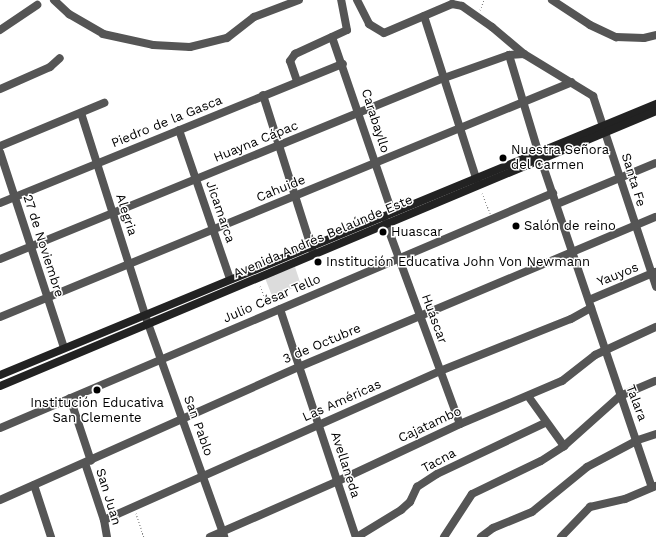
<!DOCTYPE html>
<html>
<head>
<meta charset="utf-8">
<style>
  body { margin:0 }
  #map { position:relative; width:656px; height:537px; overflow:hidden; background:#fff; font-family:"Work Sans",sans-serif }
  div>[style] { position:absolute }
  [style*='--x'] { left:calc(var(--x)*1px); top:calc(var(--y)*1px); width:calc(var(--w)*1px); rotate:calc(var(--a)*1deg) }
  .green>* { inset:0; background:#dcdcdc }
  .path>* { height:1px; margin-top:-0.5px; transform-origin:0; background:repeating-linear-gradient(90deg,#777 0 1px,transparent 0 3px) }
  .street>* { height:8px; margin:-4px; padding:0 4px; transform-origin:4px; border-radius:4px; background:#555 }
  .secondary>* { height:8px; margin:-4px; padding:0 4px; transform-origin:4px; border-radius:4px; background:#222 }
  .dots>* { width:11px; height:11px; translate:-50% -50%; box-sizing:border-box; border:2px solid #fff; border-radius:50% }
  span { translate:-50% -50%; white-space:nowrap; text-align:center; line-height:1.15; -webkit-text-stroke:3px #fff; paint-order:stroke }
  .street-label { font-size:13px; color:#000 }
  .poi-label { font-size:13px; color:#000 }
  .left { translate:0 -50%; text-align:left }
</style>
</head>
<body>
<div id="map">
  <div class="green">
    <div style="clip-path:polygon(295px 267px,301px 285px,272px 296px,265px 278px)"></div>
  </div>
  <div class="path">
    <div style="--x:480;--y:10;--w:11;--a:-68"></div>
    <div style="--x:482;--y:193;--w:22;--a:68"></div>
    <div style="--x:260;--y:286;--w:21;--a:67"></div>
    <div style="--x:136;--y:513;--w:25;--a:72"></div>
  </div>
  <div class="street">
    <div style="--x:54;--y:0;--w:21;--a:43"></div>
    <div style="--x:69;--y:14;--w:39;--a:30"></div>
    <div style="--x:103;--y:34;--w:51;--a:12.4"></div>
    <div style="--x:153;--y:45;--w:37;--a:3"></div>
    <div style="--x:190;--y:47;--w:38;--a:-14"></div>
    <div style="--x:227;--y:38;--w:34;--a:-38"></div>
    <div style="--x:254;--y:17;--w:48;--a:-20.7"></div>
    <div style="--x:357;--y:0;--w:27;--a:63"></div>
    <div style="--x:369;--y:24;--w:17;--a:31"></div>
    <div style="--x:384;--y:33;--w:74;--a:-23.1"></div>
    <div style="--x:452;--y:4;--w:10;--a:11"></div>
    <div style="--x:462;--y:6;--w:37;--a:35"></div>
    <div style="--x:492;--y:27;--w:42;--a:40.2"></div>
    <div style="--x:524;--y:54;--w:81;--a:31.3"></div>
    <div style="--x:593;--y:96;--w:201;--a:71.7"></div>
    <div style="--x:552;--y:0;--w:45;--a:33.3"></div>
    <div style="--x:590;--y:25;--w:29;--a:25"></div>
    <div style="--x:616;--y:37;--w:28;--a:2"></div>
    <div style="--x:644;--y:38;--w:12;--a:-14"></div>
    <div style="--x:424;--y:16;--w:176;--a:72.2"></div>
    <div style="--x:0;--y:30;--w:45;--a:-34"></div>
    <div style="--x:332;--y:37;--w:185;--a:71.1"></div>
    <div style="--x:509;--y:55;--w:100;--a:73.2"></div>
    <div style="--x:538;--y:151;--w:355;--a:71.3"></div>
    <div style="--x:297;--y:81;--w:21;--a:-109"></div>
    <div style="--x:290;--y:61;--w:9;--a:-54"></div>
    <div style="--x:295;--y:54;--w:57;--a:-24.8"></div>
    <div style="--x:347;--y:30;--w:31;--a:-101"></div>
    <div style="--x:0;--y:89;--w:55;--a:-23.7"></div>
    <div style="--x:50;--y:67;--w:13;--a:-42"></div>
    <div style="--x:263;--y:95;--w:166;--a:72.4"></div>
    <div style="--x:81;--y:113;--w:212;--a:72.4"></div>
    <div style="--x:145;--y:315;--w:235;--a:70.3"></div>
    <div style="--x:179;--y:130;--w:157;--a:71.1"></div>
    <div style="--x:0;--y:146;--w:113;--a:-22.5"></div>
    <div style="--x:0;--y:152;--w:206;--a:71.9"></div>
    <div style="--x:0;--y:203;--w:370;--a:-22.1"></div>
    <div style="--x:557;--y:204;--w:107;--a:-22.5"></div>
    <div style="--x:386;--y:223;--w:214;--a:69.8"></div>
    <div style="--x:0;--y:259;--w:479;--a:-22.2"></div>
    <div style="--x:444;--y:78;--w:69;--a:-19.5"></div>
    <div style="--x:509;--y:55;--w:15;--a:-4"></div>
    <div style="--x:589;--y:300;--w:72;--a:-23"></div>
    <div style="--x:280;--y:309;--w:240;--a:71.6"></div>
    <div style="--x:0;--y:317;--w:618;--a:-22.33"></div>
    <div style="--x:528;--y:396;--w:62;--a:54.2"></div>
    <div style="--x:70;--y:398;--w:66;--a:71.6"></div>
    <div style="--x:0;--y:428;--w:601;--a:-23.02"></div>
    <div style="--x:85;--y:463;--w:60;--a:71.6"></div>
    <div style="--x:104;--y:520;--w:17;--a:80"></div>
    <div style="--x:34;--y:485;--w:55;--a:71.9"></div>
    <div style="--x:0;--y:500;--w:329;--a:-24"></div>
    <div style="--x:301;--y:366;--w:385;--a:-22.8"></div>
    <div style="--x:104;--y:520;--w:368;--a:-23.9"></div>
    <div style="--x:440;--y:371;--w:141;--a:-21.7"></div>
    <div style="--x:571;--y:319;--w:23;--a:-29"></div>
    <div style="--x:210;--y:537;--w:140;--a:-23.6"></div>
    <div style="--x:338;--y:481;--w:135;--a:-25"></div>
    <div style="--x:460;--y:424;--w:111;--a:-22.9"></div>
    <div style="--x:562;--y:381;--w:42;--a:-38.2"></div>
    <div style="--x:595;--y:355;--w:67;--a:-24.7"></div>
    <div style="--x:357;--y:537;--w:52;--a:-31.5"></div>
    <div style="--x:401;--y:510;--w:12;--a:-42"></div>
    <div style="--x:410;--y:502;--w:17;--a:-65"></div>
    <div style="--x:417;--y:487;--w:24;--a:-33"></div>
    <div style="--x:437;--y:474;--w:119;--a:-25.3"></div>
    <div style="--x:444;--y:537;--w:51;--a:-56.9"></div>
    <div style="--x:472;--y:494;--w:76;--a:-25.6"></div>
    <div style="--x:541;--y:461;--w:27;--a:-33"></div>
    <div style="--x:564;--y:446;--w:75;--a:-41.8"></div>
    <div style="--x:620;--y:396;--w:39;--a:-23"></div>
    <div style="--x:481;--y:537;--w:15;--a:-37"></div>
    <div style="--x:493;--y:528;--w:42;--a:-22.3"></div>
    <div style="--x:532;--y:512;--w:71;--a:-39.3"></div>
    <div style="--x:587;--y:467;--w:58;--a:-27.9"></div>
    <div style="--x:638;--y:440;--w:19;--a:-18"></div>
    <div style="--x:561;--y:537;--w:42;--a:-46"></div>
    <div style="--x:590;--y:507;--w:36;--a:-13"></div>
    <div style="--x:625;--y:499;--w:34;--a:-23"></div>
  </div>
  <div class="secondary">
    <div style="--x:0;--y:375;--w:710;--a:-22.45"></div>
    <div style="--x:0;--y:386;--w:711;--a:-22.74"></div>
  </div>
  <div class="dots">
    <div style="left:503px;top:158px;background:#000"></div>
    <div style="left:516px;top:226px;background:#000"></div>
    <div style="left:383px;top:232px;background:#000"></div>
    <div style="left:318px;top:262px;background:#000"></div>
    <div style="left:97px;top:390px;background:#000"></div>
  </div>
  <div class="street-label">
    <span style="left:375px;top:121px;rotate:72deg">Carabayllo</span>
    <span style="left:167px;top:122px;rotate:-22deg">Piedro de la Gasca</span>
    <span style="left:256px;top:142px;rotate:-22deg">Huayna Cápac</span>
    <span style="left:633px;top:180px;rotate:73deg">Santa Fe</span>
    <span style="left:281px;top:189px;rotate:-22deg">Cahuide</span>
    <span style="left:220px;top:212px;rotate:71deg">Jicamarca</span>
    <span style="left:126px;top:215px;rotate:72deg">Alegria</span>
    <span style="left:323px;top:237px;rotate:-23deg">Avenida Andrés Belaúnde Este</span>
    <span style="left:43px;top:246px;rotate:72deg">27 de Noviembre</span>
    <span style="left:618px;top:275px;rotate:-22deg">Yauyos</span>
    <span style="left:272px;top:299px;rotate:-23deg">Julio César Tello</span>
    <span style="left:434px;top:319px;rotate:70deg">Huáscar</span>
    <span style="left:322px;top:344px;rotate:-23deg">3 de Octubre</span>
    <span style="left:342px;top:401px;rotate:-24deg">Las Américas</span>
    <span style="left:636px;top:403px;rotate:69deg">Talara</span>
    <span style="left:430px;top:425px;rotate:-25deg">Cajatambo</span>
    <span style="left:198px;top:426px;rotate:70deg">San Pablo</span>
    <span style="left:439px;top:461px;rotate:-28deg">Tacna</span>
    <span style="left:345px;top:465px;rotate:72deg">Avellaneda</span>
    <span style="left:108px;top:497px;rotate:73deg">San Juan</span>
  </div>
  <div class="poi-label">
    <span class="left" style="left:511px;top:158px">Nuestra Señora<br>del Carmen</span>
    <span class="left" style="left:524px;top:226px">Salón de reino</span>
    <span class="left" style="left:391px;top:232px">Huascar</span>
    <span class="left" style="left:326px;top:262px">Institución Educativa John Von Newmann</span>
    <span style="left:97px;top:411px">Institución Educativa<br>San Clemente</span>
  </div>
</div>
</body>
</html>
